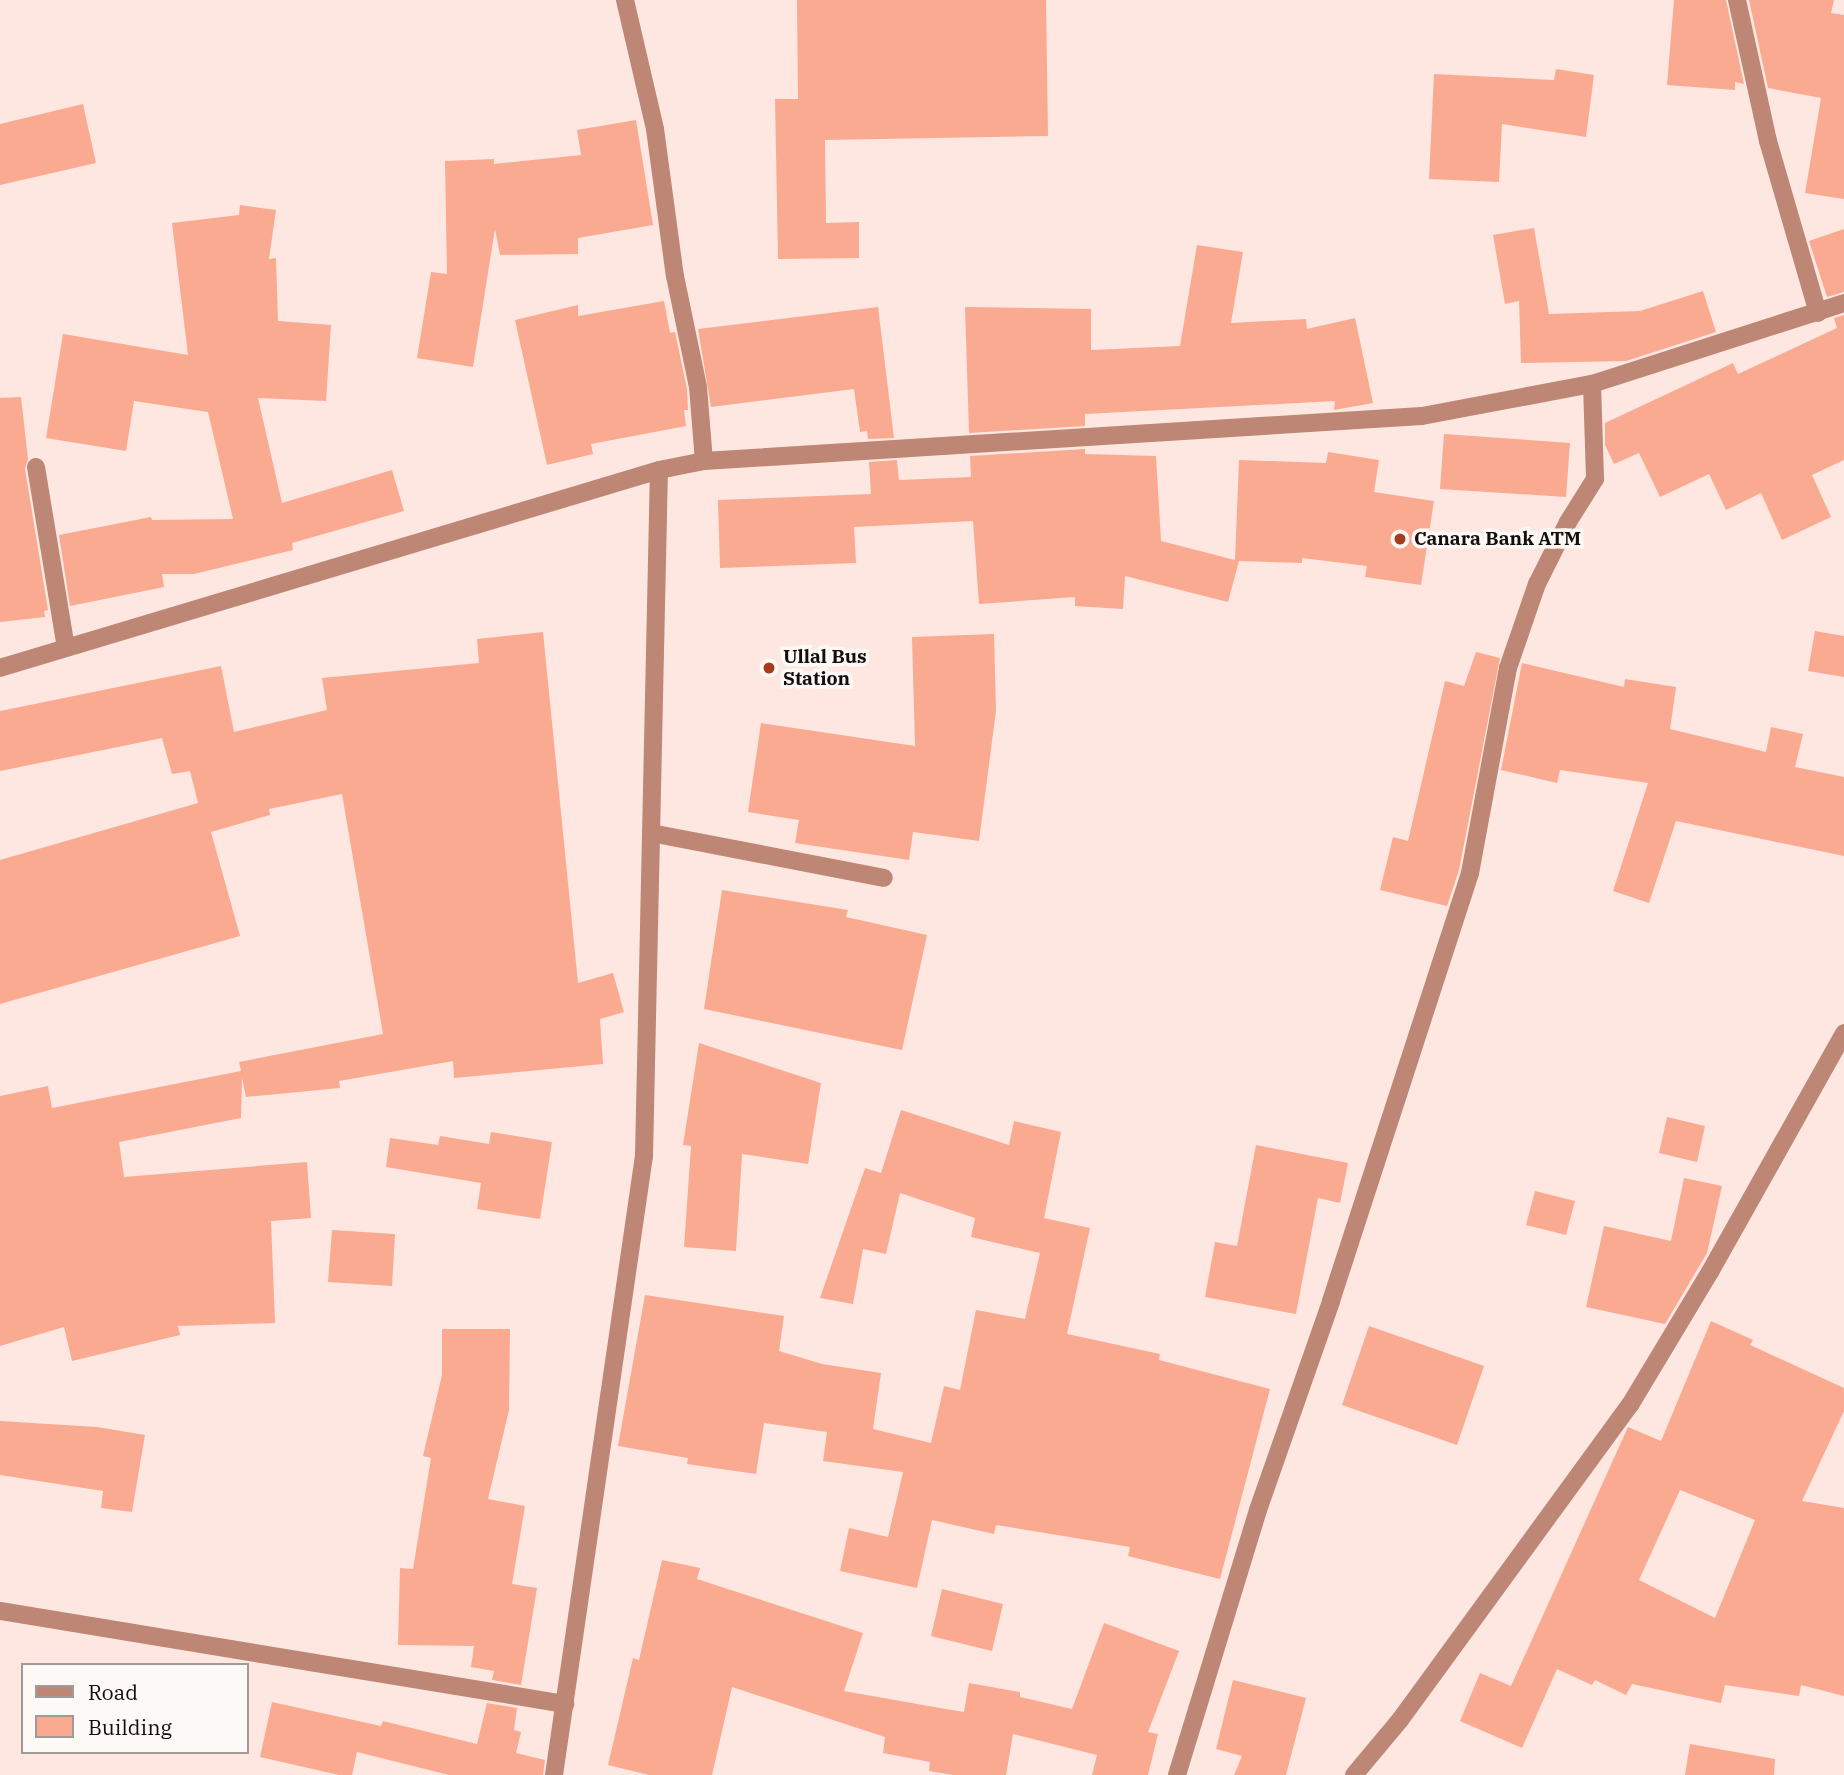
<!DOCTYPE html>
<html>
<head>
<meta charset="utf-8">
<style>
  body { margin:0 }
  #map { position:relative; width:1844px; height:1775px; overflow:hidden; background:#fee7e0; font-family:"IBM Plex Serif",serif }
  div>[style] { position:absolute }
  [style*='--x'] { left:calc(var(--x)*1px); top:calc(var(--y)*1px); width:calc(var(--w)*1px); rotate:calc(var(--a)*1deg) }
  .building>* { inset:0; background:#fbaa92 }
  .minor>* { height:18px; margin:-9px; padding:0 9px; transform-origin:9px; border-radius:9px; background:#bd8675 }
  .dots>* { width:19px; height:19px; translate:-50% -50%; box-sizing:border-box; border:4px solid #fdf9f7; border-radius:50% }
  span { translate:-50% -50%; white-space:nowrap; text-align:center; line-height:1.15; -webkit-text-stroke:7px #fdf9f7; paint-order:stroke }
  .poi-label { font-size:19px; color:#140d0a; font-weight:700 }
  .left { translate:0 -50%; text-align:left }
  .legend { position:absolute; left:21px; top:1663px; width:228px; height:91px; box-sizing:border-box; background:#fdf9f7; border:2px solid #a09b98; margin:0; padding:9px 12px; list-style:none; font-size:21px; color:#140d0a }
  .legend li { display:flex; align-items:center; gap:14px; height:35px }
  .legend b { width:35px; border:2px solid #a09b98 }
</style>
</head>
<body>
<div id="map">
  <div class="building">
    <div style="clip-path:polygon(797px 0,1046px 0,1048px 136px,825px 140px,826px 223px,859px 222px,859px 258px,778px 259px,775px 99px,798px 99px)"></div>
    <div style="clip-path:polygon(1674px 0,1726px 0,1744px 84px,1735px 82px,1735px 90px,1667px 85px)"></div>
    <div style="clip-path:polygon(1749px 0,1834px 0,1831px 13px,1844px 15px,1844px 199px,1805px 193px,1821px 98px,1768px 88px)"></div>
    <div style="clip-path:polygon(1556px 69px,1594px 75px,1586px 137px,1502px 124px,1499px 182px,1429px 179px,1434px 74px,1554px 80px)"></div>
    <div style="clip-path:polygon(83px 104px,96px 163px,0 185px,0 124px)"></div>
    <div style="clip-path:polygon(636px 120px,653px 225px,578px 238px,578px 254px,500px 255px,495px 229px,473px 367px,417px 358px,431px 272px,447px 274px,445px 161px,494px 159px,494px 164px,581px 155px,577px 130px)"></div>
    <div style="clip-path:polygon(240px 205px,276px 210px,269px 259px,276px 258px,278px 321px,331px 325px,326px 401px,258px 398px,282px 503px,392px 470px,404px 511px,292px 543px,293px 550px,194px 574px,162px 574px,164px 587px,70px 606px,59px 535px,151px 517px,152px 520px,233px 519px,208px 412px,134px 401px,126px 451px,46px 438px,63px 334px,188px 355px,172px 223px,239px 215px)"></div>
    <div style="clip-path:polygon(1534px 228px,1549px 314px,1640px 311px,1703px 291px,1716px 332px,1626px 361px,1521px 363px,1519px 301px,1505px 304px,1493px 235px)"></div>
    <div style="clip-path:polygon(1844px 229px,1844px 292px,1827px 297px,1809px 241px)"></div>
    <div style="clip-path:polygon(1197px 245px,1243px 252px,1231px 323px,1306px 319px,1307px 329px,1355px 318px,1373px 403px,1334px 410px,1335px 401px,1085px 414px,1085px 426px,969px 433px,965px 307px,1091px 309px,1091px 350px,1180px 346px)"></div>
    <div style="clip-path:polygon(664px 301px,670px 333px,675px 332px,687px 389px,688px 410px,684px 410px,686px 426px,591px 444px,593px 454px,547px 465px,515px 320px,578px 305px,578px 316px)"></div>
    <div style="clip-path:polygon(878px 307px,894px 438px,868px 439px,867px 431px,860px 432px,854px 389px,711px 407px,698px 329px)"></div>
    <div style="clip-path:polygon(1844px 315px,1844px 460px,1812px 475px,1831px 517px,1782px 540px,1761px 493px,1726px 510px,1709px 474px,1660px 497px,1639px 453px,1614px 464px,1605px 445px,1605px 423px,1733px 363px,1738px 374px,1837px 328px,1834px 318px)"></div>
    <div style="clip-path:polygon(21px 397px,28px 459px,25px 469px,48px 610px,44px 611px,45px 617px,0 622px,0 398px)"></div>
    <div style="clip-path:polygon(1444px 434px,1570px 443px,1566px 497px,1440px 489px)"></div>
    <div style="clip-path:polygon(1085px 449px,1085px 454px,1156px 456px,1161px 541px,1235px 560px,1239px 460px,1326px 463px,1328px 452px,1379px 460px,1374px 492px,1434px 501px,1421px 585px,1365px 577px,1367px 566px,1302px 558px,1302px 563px,1239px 561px,1228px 602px,1125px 576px,1123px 609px,1075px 606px,1075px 597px,979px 604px,973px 521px,854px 527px,856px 563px,720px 568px,718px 500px,871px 494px,869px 462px,897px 460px,899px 480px,971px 477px,970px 456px)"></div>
    <div style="clip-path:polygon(1815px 631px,1844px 636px,1844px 677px,1808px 671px)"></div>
    <div style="clip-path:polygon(543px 632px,578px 983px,613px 973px,624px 1012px,600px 1019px,603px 1064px,454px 1078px,453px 1061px,339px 1081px,340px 1088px,246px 1097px,242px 1078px,241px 1118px,119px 1142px,124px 1177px,307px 1162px,311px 1218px,271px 1221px,275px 1323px,178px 1326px,180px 1335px,72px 1361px,64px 1327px,0 1346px,0 1096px,48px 1086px,52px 1108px,241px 1071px,239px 1062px,383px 1034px,342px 794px,269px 809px,270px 815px,211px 832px,240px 936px,0 1004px,0 860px,198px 803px,190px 771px,172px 774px,162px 738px,0 771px,0 711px,221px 666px,234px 732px,327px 710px,322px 678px,479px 663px,477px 639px)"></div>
    <div style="clip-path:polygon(994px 634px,996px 711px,979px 841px,913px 832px,909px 860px,795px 843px,799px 820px,748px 812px,761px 723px,915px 746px,912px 637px)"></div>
    <div style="clip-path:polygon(1476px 652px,1500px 658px,1459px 870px,1447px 906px,1380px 890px,1393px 837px,1408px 841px,1445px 681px,1464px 686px)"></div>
    <div style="clip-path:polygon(1522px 663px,1624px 687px,1625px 679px,1676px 687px,1670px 729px,1766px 752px,1771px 727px,1803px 734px,1795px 767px,1844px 777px,1844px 856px,1676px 821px,1649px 903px,1613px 891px,1648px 783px,1560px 770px,1557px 783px,1501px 770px)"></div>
    <div style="clip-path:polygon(722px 890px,848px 910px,846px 917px,927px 935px,902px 1050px,704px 1009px)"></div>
    <div style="clip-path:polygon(699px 1043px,821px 1083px,808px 1164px,742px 1154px,736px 1251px,684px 1247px,691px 1146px,683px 1145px)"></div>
    <div style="clip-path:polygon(901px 1110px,1009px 1145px,1014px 1121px,1061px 1132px,1044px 1218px,1090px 1228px,1067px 1334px,1160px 1354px,1159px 1360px,1270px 1389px,1220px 1579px,1128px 1556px,1130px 1547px,996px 1525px,994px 1534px,932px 1520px,917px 1588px,840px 1571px,849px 1528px,888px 1537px,903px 1472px,823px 1461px,827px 1432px,764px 1423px,756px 1474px,687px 1464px,688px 1458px,618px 1446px,645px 1295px,784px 1316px,779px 1351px,822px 1364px,881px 1373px,873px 1429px,931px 1443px,944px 1386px,960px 1390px,976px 1310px,1025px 1319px,1040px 1253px,971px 1237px,975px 1218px,900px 1193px,886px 1254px,863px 1249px,853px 1304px,820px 1298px,865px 1168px,881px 1173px)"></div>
    <div style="clip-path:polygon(1667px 1117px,1705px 1126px,1697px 1162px,1659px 1153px)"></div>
    <div style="clip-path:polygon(491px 1132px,552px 1142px,540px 1219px,477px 1209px,481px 1183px,386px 1167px,390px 1138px,438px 1145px,440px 1136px,489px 1144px)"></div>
    <div style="clip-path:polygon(1256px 1145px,1348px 1163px,1340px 1203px,1318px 1198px,1296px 1314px,1205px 1297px,1215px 1242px,1237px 1246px)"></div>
    <div style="clip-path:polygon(1684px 1178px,1722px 1186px,1707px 1253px,1665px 1324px,1586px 1307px,1604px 1226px,1671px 1241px)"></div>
    <div style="clip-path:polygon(1535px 1191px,1575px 1201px,1566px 1235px,1526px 1225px)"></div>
    <div style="clip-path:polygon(332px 1230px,395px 1234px,392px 1286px,328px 1282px)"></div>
    <div style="clip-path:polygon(evenodd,1711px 1321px,1753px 1340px,1750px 1345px,1844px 1388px,1844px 1411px,1802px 1501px,1844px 1508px,1844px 1696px,1801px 1685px,1799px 1696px,1725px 1685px,1721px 1703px,1632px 1684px,1626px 1695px,1595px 1680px,1592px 1685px,1557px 1669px,1522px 1748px,1460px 1721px,1480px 1673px,1511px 1686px,1628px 1427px,1661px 1441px,1711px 1321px,1680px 1490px,1755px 1520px,1715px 1618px,1639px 1580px,1680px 1490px)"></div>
    <div style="clip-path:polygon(1369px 1326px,1484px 1366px,1457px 1445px,1342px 1405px)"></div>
    <div style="clip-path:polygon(442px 1329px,510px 1329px,509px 1410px,488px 1499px,525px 1506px,512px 1584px,537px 1588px,521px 1685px,492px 1680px,494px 1671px,471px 1667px,474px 1646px,398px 1645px,400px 1568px,413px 1569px,431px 1458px,423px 1456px,442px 1375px)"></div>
    <div style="clip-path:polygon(0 1421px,97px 1427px,145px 1435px,132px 1512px,101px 1508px,103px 1491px,0 1475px)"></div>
    <div style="clip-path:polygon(662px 1560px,700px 1568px,697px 1579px,863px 1633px,844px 1691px,940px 1708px,964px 1712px,969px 1683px,1020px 1692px,1020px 1697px,1072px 1709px,1104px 1623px,1179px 1651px,1148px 1732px,1158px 1734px,1148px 1775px,1092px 1775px,1097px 1755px,1013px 1734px,1006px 1775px,953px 1775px,929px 1771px,930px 1762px,883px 1753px,885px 1737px,732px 1687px,712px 1775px,649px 1775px,608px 1765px,633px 1658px,639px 1660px)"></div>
    <div style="clip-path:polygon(942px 1589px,1003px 1604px,992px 1651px,931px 1636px)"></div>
    <div style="clip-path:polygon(1233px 1680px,1306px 1698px,1286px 1775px,1234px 1775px,1242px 1756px,1216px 1749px)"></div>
    <div style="clip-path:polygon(272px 1702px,381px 1726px,383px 1721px,477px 1744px,487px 1703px,517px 1708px,514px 1730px,521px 1732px,516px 1753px,545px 1760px,543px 1775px,449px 1775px,357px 1752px,352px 1775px,339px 1775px,260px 1757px)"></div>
    <div style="clip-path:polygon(1690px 1744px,1775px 1759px,1774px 1775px,1685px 1775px)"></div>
  </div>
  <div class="minor">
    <div style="--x:625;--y:0;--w:132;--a:76.9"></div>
    <div style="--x:655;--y:129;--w:148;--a:82.3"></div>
    <div style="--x:675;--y:276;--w:113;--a:78.3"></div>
    <div style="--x:698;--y:387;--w:74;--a:85.4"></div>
    <div style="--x:1737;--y:0;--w:144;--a:77.6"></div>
    <div style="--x:1768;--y:141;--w:179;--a:73.8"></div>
    <div style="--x:36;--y:467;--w:183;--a:80.6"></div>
    <div style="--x:0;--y:668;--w:688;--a:-16.72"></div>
    <div style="--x:659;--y:470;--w:46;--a:-11.3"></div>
    <div style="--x:704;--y:461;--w:719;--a:-3.59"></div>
    <div style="--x:1422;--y:416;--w:173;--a:-10.7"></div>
    <div style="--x:1592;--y:384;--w:265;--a:-17.8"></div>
    <div style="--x:651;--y:833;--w:237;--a:10.9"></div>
    <div style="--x:0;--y:1611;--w:573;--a:9.35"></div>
    <div style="--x:554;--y:1775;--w:626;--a:-81.73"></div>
    <div style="--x:644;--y:1156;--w:686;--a:-88.75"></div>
    <div style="--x:1177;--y:1775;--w:277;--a:-73"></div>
    <div style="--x:1258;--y:1510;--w:221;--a:-70.7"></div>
    <div style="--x:1331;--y:1301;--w:450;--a:-72"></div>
    <div style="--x:1470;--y:873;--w:208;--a:-79.5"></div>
    <div style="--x:1508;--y:668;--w:89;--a:-71"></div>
    <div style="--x:1537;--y:584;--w:69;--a:-63.4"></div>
    <div style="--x:1568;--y:522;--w:51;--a:-57.9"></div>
    <div style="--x:1595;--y:479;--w:95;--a:-91.8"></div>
    <div style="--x:1354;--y:1775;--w:72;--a:-50.1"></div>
    <div style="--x:1400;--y:1720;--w:390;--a:-53.9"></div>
    <div style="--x:1630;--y:1405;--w:155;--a:-59"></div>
    <div style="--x:1710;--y:1272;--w:274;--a:-60.7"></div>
  </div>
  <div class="dots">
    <div style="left:1400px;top:539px;background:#a63e1e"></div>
    <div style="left:769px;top:668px;background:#a63e1e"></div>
  </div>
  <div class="poi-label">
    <span class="left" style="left:1414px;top:539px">Canara Bank ATM</span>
    <span class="left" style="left:783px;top:668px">Ullal Bus<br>Station</span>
  </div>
  <ul class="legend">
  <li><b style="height:9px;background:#bd8675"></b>Road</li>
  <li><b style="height:19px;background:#fbaa92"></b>Building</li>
  </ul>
</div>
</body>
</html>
